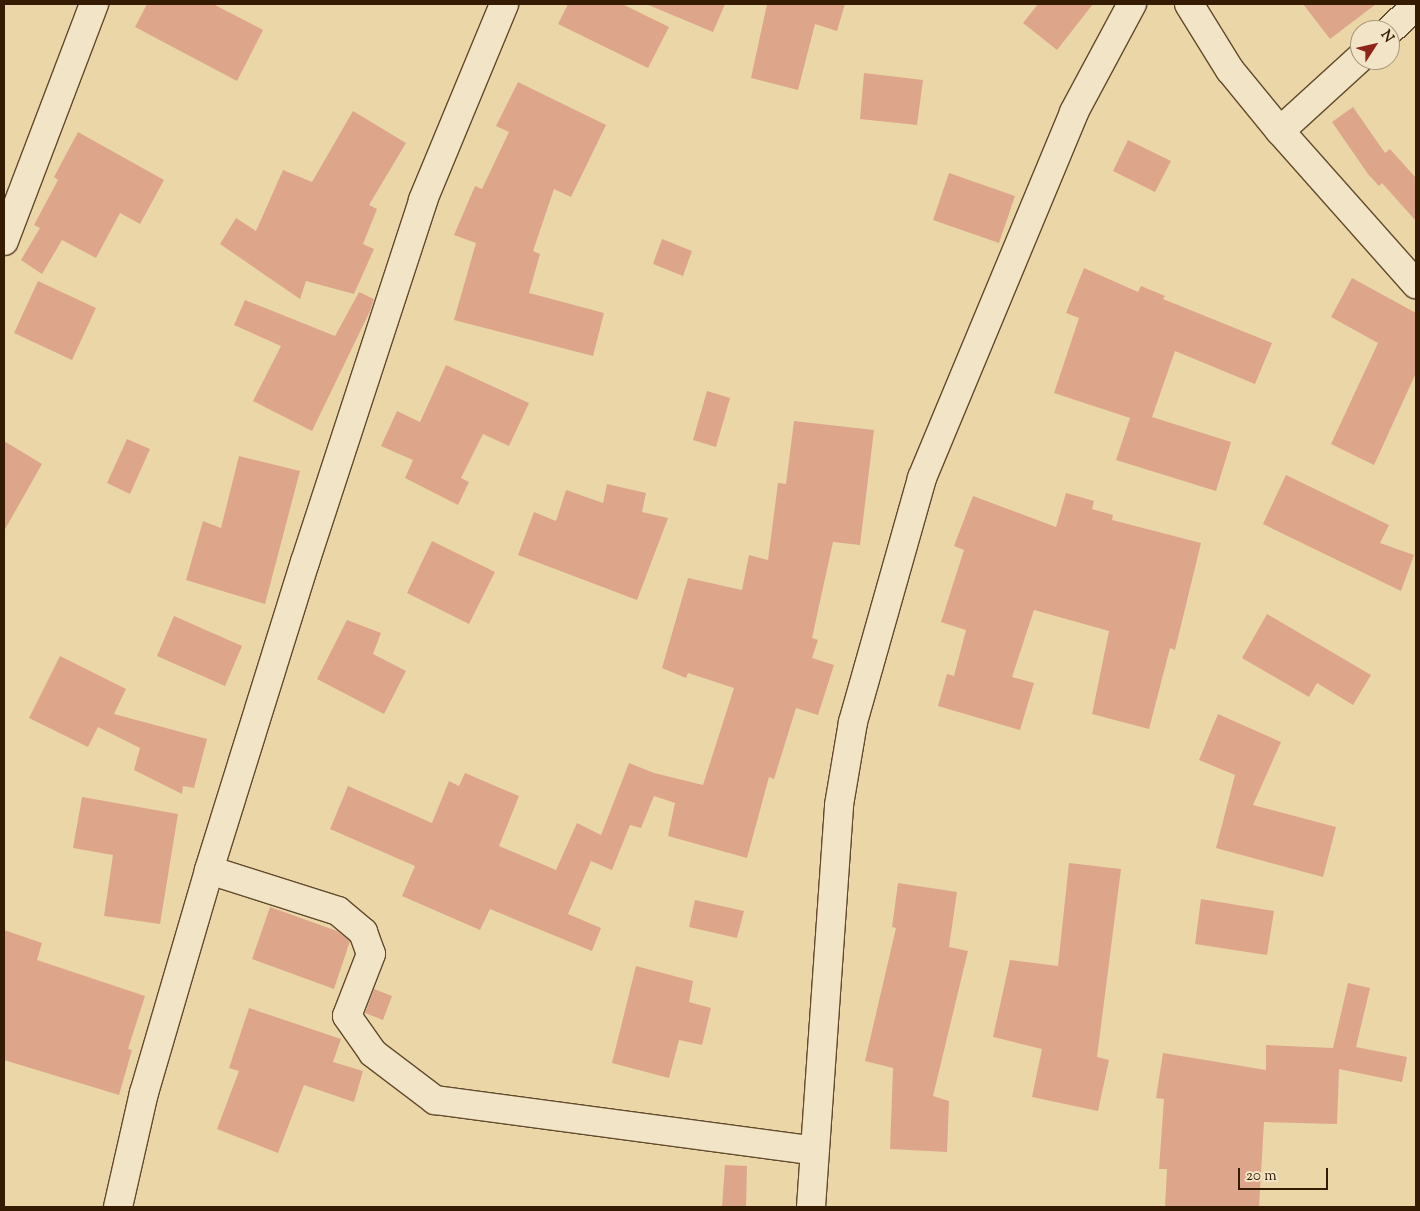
<!DOCTYPE html>
<html>
<head>
<meta charset="utf-8">
<style>
  body { margin:0 }
  #map { position:relative; width:1420px; height:1211px; overflow:hidden; background:#ebd6a8; font-family:"Sorts Mill Goudy",serif }
  div>[style] { position:absolute }
  [style*='--x'] { left:calc(var(--x)*1px); top:calc(var(--y)*1px); width:calc(var(--w)*1px); rotate:calc(var(--a)*1deg) }
  .building>* { inset:0; background:#dda68b }
  .roads { filter:drop-shadow(1px 0 #624a2c) drop-shadow(-1px 0 #624a2c) drop-shadow(0 1px #624a2c) drop-shadow(0 -1px #624a2c) }
  .minor>* { height:28px; margin:-14px; padding:0 14px; transform-origin:14px; border-radius:14px; background:#f2e4c6 }
  span { translate:-50% -50%; white-space:nowrap; text-align:center; line-height:1.15; -webkit-text-stroke:4.5px #f2e4c6; paint-order:stroke }
  .frame { position:absolute; inset:0; border:5px solid #341b02; pointer-events:none }
  .north { position:absolute; left:1350px; top:20px; width:50px; height:50px; box-sizing:border-box; background:#f2e4c6; border:1px solid #a69478; border-radius:50%; rotate:55deg; font-size:14px; font-weight:700; line-height:20px; text-align:center; color:#341b02 }
  .north::after { content:''; display:block; margin:auto; width:18px; height:22px; background:#8f2418; clip-path:polygon(50% 0,100% 100%,50% 72%,0 100%) }
  .scale { position:absolute; left:1238px; top:1168px; width:90px; height:22px; box-sizing:border-box; border:2px solid #341b02; border-top:0; padding-left:6px; font-size:15px; line-height:18px; white-space:nowrap; color:#341b02; -webkit-text-stroke:4px #f2e4c6; paint-order:stroke }
</style>
</head>
<body>
<div id="map">
  <div class="building">
    <div style="clip-path:polygon(147px 4px,213px 4px,263px 30px,237px 81px,135px 27px)"></div>
    <div style="clip-path:polygon(568px 4px,622px 4px,669px 27px,648px 68px,558px 24px)"></div>
    <div style="clip-path:polygon(646px 4px,725px 4px,713px 32px)"></div>
    <div style="clip-path:polygon(767px 4px,845px 4px,837px 31px,815px 24px,798px 90px,751px 78px)"></div>
    <div style="clip-path:polygon(1038px 4px,1093px 4px,1057px 50px,1023px 23px)"></div>
    <div style="clip-path:polygon(1303px 4px,1376px 4px,1330px 39px)"></div>
    <div style="clip-path:polygon(864px 73px,923px 80px,917px 125px,860px 119px)"></div>
    <div style="clip-path:polygon(518px 82px,606px 125px,571px 197px,554px 189px,533px 251px,540px 254px,529px 293px,604px 313px,593px 356px,454px 320px,476px 243px,454px 235px,475px 186px,482px 189px,509px 132px,496px 126px)"></div>
    <div style="clip-path:polygon(1353px 107px,1385px 153px,1390px 149px,1416px 178px,1416px 221px,1382px 183px,1379px 186px,1368px 174px,1332px 122px)"></div>
    <div style="clip-path:polygon(353px 111px,406px 143px,369px 205px,377px 209px,363px 244px,374px 249px,354px 294px,306px 281px,300px 299px,220px 244px,236px 218px,256px 231px,283px 170px,312px 182px)"></div>
    <div style="clip-path:polygon(78px 132px,164px 180px,140px 224px,120px 213px,96px 258px,62px 240px,42px 274px,21px 260px,40px 228px,34px 225px,58px 180px,54px 177px)"></div>
    <div style="clip-path:polygon(1128px 140px,1171px 161px,1155px 192px,1113px 171px)"></div>
    <div style="clip-path:polygon(949px 173px,1015px 196px,999px 243px,933px 220px)"></div>
    <div style="clip-path:polygon(662px 239px,692px 251px,683px 276px,653px 264px)"></div>
    <div style="clip-path:polygon(1084px 268px,1138px 292px,1141px 286px,1165px 296px,1163px 299px,1272px 343px,1255px 384px,1175px 351px,1152px 417px,1231px 442px,1216px 491px,1116px 460px,1130px 418px,1054px 393px,1079px 318px,1066px 313px)"></div>
    <div style="clip-path:polygon(1352px 278px,1416px 313px,1416px 373px,1374px 465px,1331px 444px,1378px 343px,1331px 317px)"></div>
    <div style="clip-path:polygon(38px 281px,96px 308px,72px 360px,14px 333px)"></div>
    <div style="clip-path:polygon(359px 292px,374px 299px,370px 311px,312px 431px,253px 401px,281px 346px,234px 325px,245px 300px,335px 336px)"></div>
    <div style="clip-path:polygon(446px 365px,529px 403px,509px 446px,483px 434px,461px 478px,469px 482px,458px 505px,405px 478px,413px 460px,381px 446px,397px 411px,420px 422px)"></div>
    <div style="clip-path:polygon(707px 391px,730px 398px,716px 447px,693px 440px)"></div>
    <div style="clip-path:polygon(794px 421px,874px 430px,860px 545px,833px 542px,812px 638px,818px 640px,812px 658px,834px 665px,818px 715px,796px 708px,774px 779px,769px 777px,747px 858px,668px 836px,675px 803px,654px 796px,641px 828px,630px 825px,612px 870px,591px 861px,568px 914px,601px 928px,592px 951px,490px 909px,480px 930px,402px 896px,415px 866px,330px 829px,348px 786px,432px 823px,449px 781px,459px 786px,465px 773px,519px 796px,499px 846px,556px 870px,577px 823px,601px 835px,629px 763px,654px 773px,703px 785px,734px 688px,688px 673px,686px 678px,662px 668px,688px 578px,742px 590px,749px 555px,768px 560px,778px 483px,786px 484px)"></div>
    <div style="clip-path:polygon(127px 439px,150px 449px,130px 494px,107px 483px)"></div>
    <div style="clip-path:polygon(4px 441px,42px 464px,4px 531px)"></div>
    <div style="clip-path:polygon(239px 456px,300px 471px,265px 604px,186px 580px,203px 521px,221px 528px)"></div>
    <div style="clip-path:polygon(1286px 475px,1389px 525px,1380px 543px,1414px 555px,1401px 591px,1263px 524px)"></div>
    <div style="clip-path:polygon(607px 484px,646px 493px,642px 512px,668px 518px,637px 600px,518px 555px,534px 512px,556px 521px,566px 490px,603px 503px)"></div>
    <div style="clip-path:polygon(1066px 493px,1094px 501px,1092px 509px,1113px 515px,1112px 520px,1201px 543px,1175px 650px,1170px 648px,1149px 729px,1092px 714px,1109px 631px,1034px 610px,1012px 677px,1034px 683px,1020px 730px,938px 706px,947px 674px,954px 676px,966px 630px,941px 622px,964px 550px,954px 546px,973px 496px,1056px 527px)"></div>
    <div style="clip-path:polygon(432px 541px,495px 572px,469px 624px,407px 593px)"></div>
    <div style="clip-path:polygon(1267px 614px,1371px 675px,1353px 705px,1317px 683px,1309px 697px,1242px 658px)"></div>
    <div style="clip-path:polygon(174px 616px,242px 646px,225px 686px,157px 656px)"></div>
    <div style="clip-path:polygon(347px 620px,381px 633px,373px 654px,406px 671px,384px 714px,317px 679px)"></div>
    <div style="clip-path:polygon(60px 656px,126px 689px,114px 714px,207px 739px,194px 788px,183px 786px,182px 794px,134px 770px,140px 748px,98px 727px,88px 747px,29px 718px)"></div>
    <div style="clip-path:polygon(1218px 714px,1281px 742px,1253px 805px,1336px 827px,1323px 877px,1216px 848px,1235px 775px,1199px 760px)"></div>
    <div style="clip-path:polygon(82px 797px,178px 814px,160px 924px,104px 916px,113px 855px,73px 848px)"></div>
    <div style="clip-path:polygon(1069px 863px,1121px 869px,1097px 1057px,1109px 1060px,1098px 1111px,1032px 1097px,1042px 1049px,993px 1037px,1010px 960px,1058px 966px)"></div>
    <div style="clip-path:polygon(898px 883px,957px 892px,949px 947px,968px 951px,933px 1096px,949px 1101px,947px 1152px,890px 1149px,893px 1068px,865px 1061px,896px 928px,892px 927px)"></div>
    <div style="clip-path:polygon(1201px 899px,1274px 911px,1267px 955px,1195px 944px)"></div>
    <div style="clip-path:polygon(695px 900px,744px 911px,737px 938px,689px 927px)"></div>
    <div style="clip-path:polygon(270px 907px,337px 931px,350px 941px,334px 989px,252px 959px)"></div>
    <div style="clip-path:polygon(4px 930px,42px 943px,37px 960px,145px 996px,128px 1049px,132px 1050px,119px 1095px,4px 1060px)"></div>
    <div style="clip-path:polygon(636px 966px,693px 981px,689px 1002px,711px 1008px,702px 1045px,679px 1040px,669px 1078px,612px 1063px)"></div>
    <div style="clip-path:polygon(1348px 983px,1370px 988px,1356px 1047px,1407px 1057px,1402px 1082px,1339px 1069px,1337px 1124px,1264px 1122px,1259px 1207px,1165px 1207px,1167px 1169px,1159px 1169px,1164px 1099px,1156px 1098px,1163px 1053px,1266px 1070px,1266px 1045px,1333px 1048px)"></div>
    <div style="clip-path:polygon(374px 989px,392px 996px,383px 1020px,365px 1013px)"></div>
    <div style="clip-path:polygon(249px 1008px,341px 1039px,333px 1062px,363px 1071px,354px 1102px,304px 1085px,278px 1153px,217px 1129px,239px 1071px,229px 1068px)"></div>
    <div style="clip-path:polygon(725px 1165px,747px 1166px,746px 1207px,722px 1207px)"></div>
  </div>
  <div class="roads">
    <div class="minor">
      <div style="--x:1189;--y:4;--w:78;--a:58.2"></div>
      <div style="--x:1230;--y:70;--w:79;--a:50.7"></div>
      <div style="--x:1280;--y:131;--w:205;--a:48.4"></div>
      <div style="--x:1390;--y:30;--w:35;--a:-43"></div>
      <div style="--x:1280;--y:131;--w:108;--a:-42.4"></div>
      <div style="--x:4;--y:241;--w:254;--a:-69.2"></div>
      <div style="--x:209;--y:870;--w:135;--a:17.6"></div>
      <div style="--x:338;--y:911;--w:33;--a:40"></div>
      <div style="--x:363;--y:932;--w:23;--a:70"></div>
      <div style="--x:371;--y:954;--w:66;--a:111.2"></div>
      <div style="--x:347;--y:1016;--w:45;--a:54.9"></div>
      <div style="--x:373;--y:1053;--w:78;--a:37.2"></div>
      <div style="--x:435;--y:1100;--w:380;--a:7.6"></div>
      <div style="--x:118;--y:1207;--w:117;--a:-77.2"></div>
      <div style="--x:144;--y:1093;--w:232;--a:-73.7"></div>
      <div style="--x:209;--y:870;--w:323;--a:-72.7"></div>
      <div style="--x:305;--y:562;--w:381;--a:-71.9"></div>
      <div style="--x:423;--y:200;--w:212;--a:-67.5"></div>
      <div style="--x:811;--y:1207;--w:403;--a:-86"></div>
      <div style="--x:839;--y:805;--w:84;--a:-80.4"></div>
      <div style="--x:853;--y:722;--w:254;--a:-74.2"></div>
      <div style="--x:922;--y:478;--w:396;--a:-67.4"></div>
      <div style="--x:1074;--y:112;--w:123;--a:-61.8"></div>
    </div>
  </div>
  <div class="frame"></div>
  <div class="north">N</div>
  <div class="scale">20 m</div>
</div>
</body>
</html>
